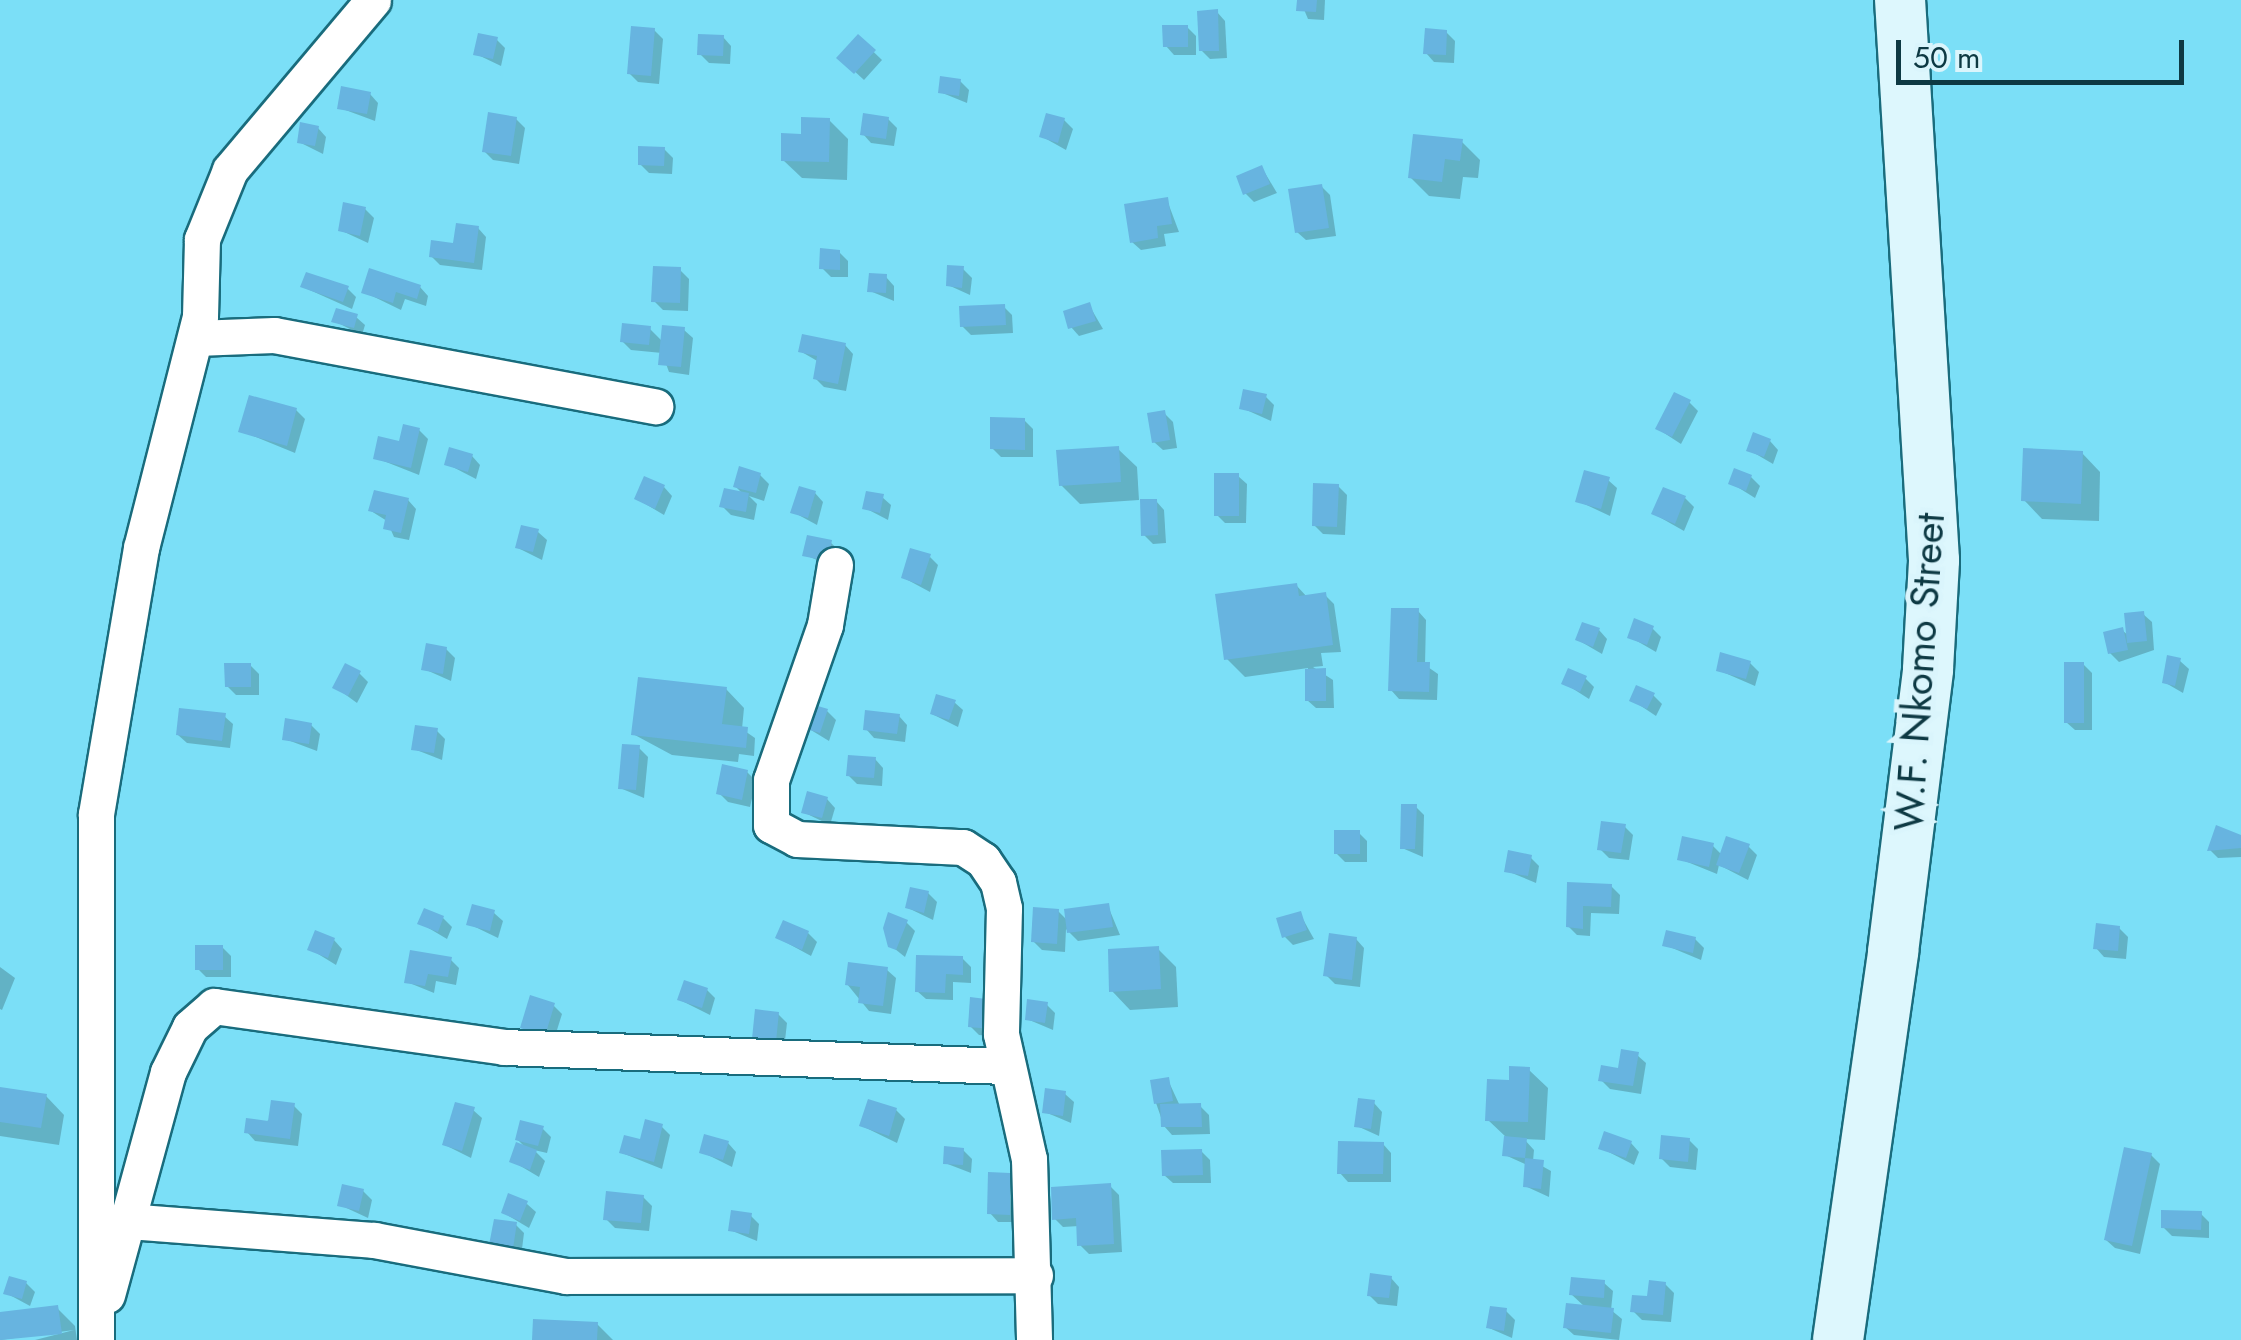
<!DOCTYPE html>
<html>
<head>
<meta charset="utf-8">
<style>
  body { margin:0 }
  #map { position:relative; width:2241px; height:1340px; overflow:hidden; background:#7bdff7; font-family:Jost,sans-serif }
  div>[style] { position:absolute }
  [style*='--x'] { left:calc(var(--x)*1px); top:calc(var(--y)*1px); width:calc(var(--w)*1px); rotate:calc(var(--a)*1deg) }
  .shadow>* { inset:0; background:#0003 }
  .building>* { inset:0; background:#67b4e0 }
  .roads { filter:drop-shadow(2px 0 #196c7d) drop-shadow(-2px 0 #196c7d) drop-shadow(0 2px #196c7d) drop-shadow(0 -2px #196c7d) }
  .minor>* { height:35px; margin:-17.5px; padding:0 17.5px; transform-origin:17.5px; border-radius:17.5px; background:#fff }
  .secondary>* { height:50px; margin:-25px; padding:0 25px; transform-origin:25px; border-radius:25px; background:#ddf7fd }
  span { translate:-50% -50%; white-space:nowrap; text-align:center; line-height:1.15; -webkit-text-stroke:10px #daf5fc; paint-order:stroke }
  .street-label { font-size:40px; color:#0d3943 }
  .scale { position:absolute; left:1896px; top:40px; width:288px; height:45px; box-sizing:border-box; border:5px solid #0d3943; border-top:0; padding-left:12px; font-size:30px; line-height:35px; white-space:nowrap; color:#0d3943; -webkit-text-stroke:8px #daf5fc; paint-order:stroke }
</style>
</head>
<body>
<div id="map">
  <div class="shadow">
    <div style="clip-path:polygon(1300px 0,1325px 0,1324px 20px,1308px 19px)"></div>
    <div style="clip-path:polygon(1217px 12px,1225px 21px,1227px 58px,1210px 59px,1201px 50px)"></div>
    <div style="clip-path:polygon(1187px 27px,1196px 36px,1196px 55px,1174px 55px,1166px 46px)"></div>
    <div style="clip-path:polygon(654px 30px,663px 39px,659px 84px,638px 82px,629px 73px)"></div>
    <div style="clip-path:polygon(1446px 32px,1455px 41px,1454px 63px,1434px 62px,1426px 53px)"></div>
    <div style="clip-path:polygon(723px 37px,731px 46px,730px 64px,709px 63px,700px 54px)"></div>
    <div style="clip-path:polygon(858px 37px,882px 60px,864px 80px,839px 57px)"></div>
    <div style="clip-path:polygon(496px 39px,505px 48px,501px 66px,476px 54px)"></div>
    <div style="clip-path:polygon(960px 81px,969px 90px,967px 103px,940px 92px)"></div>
    <div style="clip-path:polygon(370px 94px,378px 103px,375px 121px,340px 108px)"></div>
    <div style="clip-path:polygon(516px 119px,525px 128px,519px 164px,493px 160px,484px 151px)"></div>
    <div style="clip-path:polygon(888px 119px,897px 128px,894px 146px,871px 143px,863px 134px)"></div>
    <div style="clip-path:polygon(829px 120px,848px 139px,847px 180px,802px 178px,783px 160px)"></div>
    <div style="clip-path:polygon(1064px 120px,1073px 129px,1066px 150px,1041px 136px)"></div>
    <div style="clip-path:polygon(318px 128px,326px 137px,323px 154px,299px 142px)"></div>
    <div style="clip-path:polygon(1462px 142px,1480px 160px,1478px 178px,1463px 177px,1460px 199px,1429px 196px,1410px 177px)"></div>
    <div style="clip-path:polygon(664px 149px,673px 158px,672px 174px,649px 173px,640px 164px)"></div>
    <div style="clip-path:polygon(1262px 168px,1277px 193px,1254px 202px,1245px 193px)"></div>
    <div style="clip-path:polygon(1321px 186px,1330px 195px,1336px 236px,1306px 240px,1297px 232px)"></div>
    <div style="clip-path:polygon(1167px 200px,1179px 232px,1164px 234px,1166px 246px,1141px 250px,1132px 242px)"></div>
    <div style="clip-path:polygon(365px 209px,374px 218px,368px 243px,340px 230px)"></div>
    <div style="clip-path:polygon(478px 228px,486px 237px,482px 270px,440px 265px,431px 256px)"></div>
    <div style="clip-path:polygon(839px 252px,848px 261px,848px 277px,831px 277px,822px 268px)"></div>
    <div style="clip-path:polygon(963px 269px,972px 278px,970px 295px,948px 285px)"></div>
    <div style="clip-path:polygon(680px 270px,689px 279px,688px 311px,663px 310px,654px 301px)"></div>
    <div style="clip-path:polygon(886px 277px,894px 286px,894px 301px,870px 291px)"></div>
    <div style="clip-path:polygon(303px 287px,347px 288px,356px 297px,352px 309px)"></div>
    <div style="clip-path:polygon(420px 287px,428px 296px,426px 306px,405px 299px,401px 310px,364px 292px)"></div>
    <div style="clip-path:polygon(1089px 305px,1103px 329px,1079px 336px,1071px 327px)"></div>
    <div style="clip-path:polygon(1004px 307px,1012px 315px,1013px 333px,971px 335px,962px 326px)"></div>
    <div style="clip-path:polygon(356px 317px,365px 325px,362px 335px,334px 321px)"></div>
    <div style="clip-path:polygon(650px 329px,663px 342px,684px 330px,693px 338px,689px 375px,669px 372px,662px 353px,631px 350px,622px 341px)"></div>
    <div style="clip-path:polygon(845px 345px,853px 354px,846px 391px,824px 387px,815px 378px,819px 362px,800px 351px)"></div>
    <div style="clip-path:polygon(1266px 397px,1274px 405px,1271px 421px,1242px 408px)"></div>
    <div style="clip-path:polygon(1689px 402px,1698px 411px,1681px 444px,1658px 429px)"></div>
    <div style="clip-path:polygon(296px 410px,305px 419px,295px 453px,241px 431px)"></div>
    <div style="clip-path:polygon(1164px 413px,1173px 422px,1177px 448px,1163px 450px,1154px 442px)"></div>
    <div style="clip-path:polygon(1024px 420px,1033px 429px,1033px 457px,1001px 457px,992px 448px)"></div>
    <div style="clip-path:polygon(419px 430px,428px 439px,419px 475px,376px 458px)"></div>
    <div style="clip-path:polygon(1770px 441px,1778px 450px,1773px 464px,1749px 450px)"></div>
    <div style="clip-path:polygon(1118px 449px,1137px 467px,1139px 500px,1080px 504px,1061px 485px)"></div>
    <div style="clip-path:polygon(2082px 453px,2100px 472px,2099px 521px,2042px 519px,2024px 500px)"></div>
    <div style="clip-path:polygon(472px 456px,480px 465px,476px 479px,447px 464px)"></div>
    <div style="clip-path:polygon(760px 475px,769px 484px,764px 501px,749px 496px,757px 504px,754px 520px,731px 515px,722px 506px,744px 495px,735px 486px)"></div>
    <div style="clip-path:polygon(1238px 476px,1247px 484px,1246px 523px,1225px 523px,1217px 515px)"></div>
    <div style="clip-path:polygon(1751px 477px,1760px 486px,1755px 498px,1731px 483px)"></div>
    <div style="clip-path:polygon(1608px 480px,1617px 488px,1610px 516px,1578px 501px)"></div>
    <div style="clip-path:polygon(1338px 486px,1347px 495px,1345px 535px,1323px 534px,1314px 525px)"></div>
    <div style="clip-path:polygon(664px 487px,672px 496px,664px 515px,637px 499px)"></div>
    <div style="clip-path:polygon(815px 493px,823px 502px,817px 525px,793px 512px)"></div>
    <div style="clip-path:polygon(882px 497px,891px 505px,888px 520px,865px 508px)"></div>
    <div style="clip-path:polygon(1685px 498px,1694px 507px,1684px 531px,1654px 514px)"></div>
    <div style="clip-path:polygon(408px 500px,416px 509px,409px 540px,394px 537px,387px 521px,371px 511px)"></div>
    <div style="clip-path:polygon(1156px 501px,1164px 510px,1166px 543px,1153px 544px,1144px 535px)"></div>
    <div style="clip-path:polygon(538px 532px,547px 540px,542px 560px,518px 548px)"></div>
    <div style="clip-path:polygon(831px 543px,840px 551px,836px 568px,805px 555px)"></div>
    <div style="clip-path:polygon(930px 557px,938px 565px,930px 592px,904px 578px)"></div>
    <div style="clip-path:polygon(1296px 585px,1308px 598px,1325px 595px,1334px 604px,1341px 652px,1321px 653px,1323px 666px,1313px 667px,1333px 680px,1334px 708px,1316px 708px,1307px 700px,1308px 668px,1245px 677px,1226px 658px)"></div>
    <div style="clip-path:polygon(1418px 611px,1426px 620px,1425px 665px,1438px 674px,1437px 700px,1399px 699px,1391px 690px)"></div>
    <div style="clip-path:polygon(2143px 614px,2152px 622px,2154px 650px,2119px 662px,2110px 653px,2122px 630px,2129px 636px)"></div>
    <div style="clip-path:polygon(1652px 628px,1661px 637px,1656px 652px,1630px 637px)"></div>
    <div style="clip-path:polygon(1599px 630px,1607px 639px,1602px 654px,1578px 640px)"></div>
    <div style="clip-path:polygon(446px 649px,455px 658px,451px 681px,424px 669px)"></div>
    <div style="clip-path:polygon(2180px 661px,2189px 669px,2183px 693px,2164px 682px)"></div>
    <div style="clip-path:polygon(1750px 663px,1759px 672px,1755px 686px,1718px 670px)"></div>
    <div style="clip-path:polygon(2083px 664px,2092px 673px,2092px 730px,2075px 730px,2066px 722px)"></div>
    <div style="clip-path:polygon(250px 665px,259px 674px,259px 695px,236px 695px,227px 686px)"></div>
    <div style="clip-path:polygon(359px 673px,368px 682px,357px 703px,335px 687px)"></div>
    <div style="clip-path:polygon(1585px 678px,1594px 687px,1589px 699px,1564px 683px)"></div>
    <div style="clip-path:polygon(726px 689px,744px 708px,742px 729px,755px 738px,754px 756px,739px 754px,738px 762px,672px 755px,633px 734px)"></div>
    <div style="clip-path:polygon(1653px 695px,1662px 704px,1656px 716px,1632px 700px)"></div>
    <div style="clip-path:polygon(954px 702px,963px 710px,958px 727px,932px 714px)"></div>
    <div style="clip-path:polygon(827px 711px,836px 720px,829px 741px,806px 727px)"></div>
    <div style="clip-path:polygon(224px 716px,233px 724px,230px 748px,187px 743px,178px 735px)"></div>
    <div style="clip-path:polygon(899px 716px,907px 725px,905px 742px,874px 738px,866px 729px)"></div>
    <div style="clip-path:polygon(311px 725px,320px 734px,317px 751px,285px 739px)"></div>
    <div style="clip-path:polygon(436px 730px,445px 739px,442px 760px,414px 749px)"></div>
    <div style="clip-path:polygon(639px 748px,648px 757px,644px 798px,620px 788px)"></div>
    <div style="clip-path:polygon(875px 759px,883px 768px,882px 786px,857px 784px,849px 776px)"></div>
    <div style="clip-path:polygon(747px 772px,756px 781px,750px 807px,728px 802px,719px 793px)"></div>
    <div style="clip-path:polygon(827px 799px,835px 808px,830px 825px,803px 812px)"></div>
    <div style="clip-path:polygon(1416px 807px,1424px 815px,1423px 857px,1402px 848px)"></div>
    <div style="clip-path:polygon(1624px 826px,1633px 835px,1629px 860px,1609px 858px,1600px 849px)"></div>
    <div style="clip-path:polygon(1359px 833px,1367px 841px,1367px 862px,1345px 862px,1336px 853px)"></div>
    <div style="clip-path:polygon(2241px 837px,2241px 857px,2218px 858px,2210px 850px)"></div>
    <div style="clip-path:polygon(1712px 845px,1722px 855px,1748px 846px,1757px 855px,1748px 880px,1719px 865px,1717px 874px,1680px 859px)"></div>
    <div style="clip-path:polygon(1530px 857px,1539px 866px,1536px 883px,1507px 871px)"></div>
    <div style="clip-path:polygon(1570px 885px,1611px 886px,1620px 895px,1619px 914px,1591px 913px,1590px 936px,1577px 935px,1568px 926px)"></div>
    <div style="clip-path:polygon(928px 893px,937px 902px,933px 920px,908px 908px)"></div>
    <div style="clip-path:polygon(1108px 906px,1120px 935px,1078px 941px,1066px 929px,1065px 952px,1042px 950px,1033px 941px,1058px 911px,1068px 921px)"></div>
    <div style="clip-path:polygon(494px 913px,503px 921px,498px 938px,469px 924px)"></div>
    <div style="clip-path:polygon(1300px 914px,1314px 939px,1293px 945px,1284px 936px)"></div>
    <div style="clip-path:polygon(443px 918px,452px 927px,447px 939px,420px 923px)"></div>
    <div style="clip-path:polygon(906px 922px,915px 931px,905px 957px,890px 945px)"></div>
    <div style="clip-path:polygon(2119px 928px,2128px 937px,2126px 959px,2104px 957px,2096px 948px)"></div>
    <div style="clip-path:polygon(808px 933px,817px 942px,811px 956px,778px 938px)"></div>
    <div style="clip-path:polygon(1356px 939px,1364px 948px,1360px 987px,1335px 984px,1326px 975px)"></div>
    <div style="clip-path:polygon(1695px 939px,1704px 948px,1701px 960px,1665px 945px)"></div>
    <div style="clip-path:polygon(334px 940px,342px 949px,336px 965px,310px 949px)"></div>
    <div style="clip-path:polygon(222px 947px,231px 956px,231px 977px,206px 977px,198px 969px)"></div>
    <div style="clip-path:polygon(1158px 949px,1176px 967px,1178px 1007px,1130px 1010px,1112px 991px)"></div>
    <div style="clip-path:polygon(962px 958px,971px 967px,971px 983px,953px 982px,953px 1000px,926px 999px,917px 991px)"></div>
    <div style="clip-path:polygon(450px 959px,459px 968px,456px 985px,436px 981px,434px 993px,407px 982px)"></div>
    <div style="clip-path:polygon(0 967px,15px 978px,2px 1010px,0 1009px)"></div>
    <div style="clip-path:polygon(887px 970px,896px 978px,891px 1014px,869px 1011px,847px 984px)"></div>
    <div style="clip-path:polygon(707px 990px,715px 998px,710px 1015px,680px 1000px)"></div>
    <div style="clip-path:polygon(553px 1005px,562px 1014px,553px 1043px,522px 1027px)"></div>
    <div style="clip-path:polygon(1047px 1005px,1055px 1013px,1053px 1030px,1027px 1019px)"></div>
    <div style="clip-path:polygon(1002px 1011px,1000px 1037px,979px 1035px,970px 1026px)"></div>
    <div style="clip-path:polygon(778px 1014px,787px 1023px,784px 1049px,755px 1038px)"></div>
    <div style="clip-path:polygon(1637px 1055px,1646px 1063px,1641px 1094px,1610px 1089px,1601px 1080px)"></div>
    <div style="clip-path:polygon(1529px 1070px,1548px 1088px,1545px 1140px,1524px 1139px,1534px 1150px,1533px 1161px,1551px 1171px,1549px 1197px,1525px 1186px,1527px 1165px,1505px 1155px,1507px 1138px,1488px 1120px,1511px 1082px)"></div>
    <div style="clip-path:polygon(1168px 1080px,1180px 1106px,1200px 1106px,1209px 1115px,1210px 1134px,1172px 1135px,1164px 1126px,1156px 1103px)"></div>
    <div style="clip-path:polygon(0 1089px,46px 1096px,64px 1115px,59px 1145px,0 1136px)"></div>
    <div style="clip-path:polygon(1065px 1094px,1074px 1102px,1071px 1123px,1045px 1112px)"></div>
    <div style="clip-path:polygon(1374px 1103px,1382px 1112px,1379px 1136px,1357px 1126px)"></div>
    <div style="clip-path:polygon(294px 1106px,302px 1114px,298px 1146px,255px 1141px,247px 1132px)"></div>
    <div style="clip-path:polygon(473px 1110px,482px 1118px,471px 1158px,445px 1145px)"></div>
    <div style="clip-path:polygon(896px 1110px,905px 1119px,897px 1143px,862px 1126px)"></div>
    <div style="clip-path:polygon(661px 1126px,670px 1135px,662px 1169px,622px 1153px)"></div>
    <div style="clip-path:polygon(542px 1128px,551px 1137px,547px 1153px,534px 1150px,545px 1161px,539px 1177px,512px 1161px,527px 1149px,517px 1139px)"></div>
    <div style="clip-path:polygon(1689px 1140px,1698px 1149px,1696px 1170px,1670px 1167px,1661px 1158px)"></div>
    <div style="clip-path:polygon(728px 1143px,736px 1152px,732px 1167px,702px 1152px)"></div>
    <div style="clip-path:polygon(1631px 1143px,1639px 1152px,1634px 1165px,1601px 1148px)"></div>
    <div style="clip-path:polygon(1383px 1144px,1391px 1153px,1391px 1182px,1348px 1182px,1340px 1173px)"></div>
    <div style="clip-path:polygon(963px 1150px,972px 1159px,971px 1173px,945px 1163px)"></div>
    <div style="clip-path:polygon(1201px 1151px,1210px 1160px,1211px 1183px,1173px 1183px,1164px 1175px)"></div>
    <div style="clip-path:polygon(2151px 1155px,2160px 1164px,2140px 1254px,2115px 1248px,2106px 1240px)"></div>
    <div style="clip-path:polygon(1009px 1175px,1018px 1184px,1017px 1222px,998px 1222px,990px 1213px)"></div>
    <div style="clip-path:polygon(1110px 1186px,1119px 1195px,1122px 1252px,1089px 1254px,1080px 1245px,1079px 1226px,1063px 1227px,1055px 1219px)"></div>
    <div style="clip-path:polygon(363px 1191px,372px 1200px,368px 1218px,340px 1205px)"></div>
    <div style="clip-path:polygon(643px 1197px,652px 1206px,649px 1231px,615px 1228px,606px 1219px)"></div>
    <div style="clip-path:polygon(527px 1204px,536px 1212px,529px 1228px,504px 1213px)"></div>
    <div style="clip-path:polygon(2201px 1214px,2209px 1222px,2209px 1238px,2172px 1236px,2163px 1227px)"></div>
    <div style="clip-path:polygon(750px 1215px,759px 1224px,757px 1241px,730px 1230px)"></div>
    <div style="clip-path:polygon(516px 1225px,524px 1233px,521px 1257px,492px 1244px)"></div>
    <div style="clip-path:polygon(1391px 1278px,1399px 1287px,1397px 1306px,1378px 1304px,1369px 1295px)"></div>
    <div style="clip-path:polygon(26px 1283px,35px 1292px,30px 1306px,6px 1293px)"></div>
    <div style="clip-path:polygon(1604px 1283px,1613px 1291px,1611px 1310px,1622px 1319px,1619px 1340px,1574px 1335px,1565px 1327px,1585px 1307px,1571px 1294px)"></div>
    <div style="clip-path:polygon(1665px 1284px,1674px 1293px,1671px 1322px,1642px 1320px,1633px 1311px)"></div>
    <div style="clip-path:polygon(57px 1308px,75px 1326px,77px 1340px,35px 1340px,74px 1330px,0 1340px,0 1315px)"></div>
    <div style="clip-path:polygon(1506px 1311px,1515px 1320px,1512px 1338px,1489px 1328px)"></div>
    <div style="clip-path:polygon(597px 1324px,613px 1340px,535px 1340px)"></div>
  </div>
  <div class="building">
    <div style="clip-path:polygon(1297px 0,1317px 0,1316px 12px,1296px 11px)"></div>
    <div style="clip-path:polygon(1218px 9px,1219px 51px,1199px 51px,1197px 11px)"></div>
    <div style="clip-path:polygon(1162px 25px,1188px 25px,1188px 47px,1163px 47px)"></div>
    <div style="clip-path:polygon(631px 26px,655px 28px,651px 76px,627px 74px)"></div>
    <div style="clip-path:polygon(1425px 28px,1447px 30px,1446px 55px,1423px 54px)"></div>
    <div style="clip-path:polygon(478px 33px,498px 37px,493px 59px,473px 55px)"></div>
    <div style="clip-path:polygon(698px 34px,724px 35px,723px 56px,697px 55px)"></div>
    <div style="clip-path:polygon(858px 34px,876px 50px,854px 74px,836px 58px)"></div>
    <div style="clip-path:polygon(940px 76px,961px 79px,959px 96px,938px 93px)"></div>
    <div style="clip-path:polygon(341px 86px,371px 92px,367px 114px,337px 109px)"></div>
    <div style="clip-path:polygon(488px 112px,517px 117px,511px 156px,482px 152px)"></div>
    <div style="clip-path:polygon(863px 113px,889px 117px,886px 139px,860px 135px)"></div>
    <div style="clip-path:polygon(1046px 113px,1065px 118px,1058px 143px,1039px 137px)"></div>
    <div style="clip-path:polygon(801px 117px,830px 118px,829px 162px,781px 161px,781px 133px,801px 134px)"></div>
    <div style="clip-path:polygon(300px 122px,319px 126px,315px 146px,297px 143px)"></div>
    <div style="clip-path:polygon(1413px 134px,1463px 139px,1460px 161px,1445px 159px,1442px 182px,1408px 178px)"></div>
    <div style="clip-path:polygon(638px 146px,665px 147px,664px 166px,638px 165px)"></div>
    <div style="clip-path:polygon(1262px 165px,1270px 184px,1243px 195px,1236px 176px)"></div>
    <div style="clip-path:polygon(1322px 184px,1329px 228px,1295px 233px,1288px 189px)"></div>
    <div style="clip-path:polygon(1168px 197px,1172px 224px,1157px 226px,1158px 238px,1130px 243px,1124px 204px)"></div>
    <div style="clip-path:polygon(343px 202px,366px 207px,360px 236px,338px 231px)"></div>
    <div style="clip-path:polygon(456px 223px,479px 226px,474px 263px,429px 257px,431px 240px,453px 243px)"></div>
    <div style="clip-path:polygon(820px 248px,840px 250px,840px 270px,819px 269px)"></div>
    <div style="clip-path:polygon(947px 265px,964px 266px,962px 288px,946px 286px)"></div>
    <div style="clip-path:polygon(653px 266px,681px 267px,680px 303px,651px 302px)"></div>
    <div style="clip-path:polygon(369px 268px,421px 285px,417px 299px,396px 292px,393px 303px,361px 293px)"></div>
    <div style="clip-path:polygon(306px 272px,349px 286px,343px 302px,300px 287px)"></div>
    <div style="clip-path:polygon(869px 273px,887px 274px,886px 293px,867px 292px)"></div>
    <div style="clip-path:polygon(1090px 302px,1096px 321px,1068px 329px,1063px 311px)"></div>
    <div style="clip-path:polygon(1005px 304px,1006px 325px,960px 327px,959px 306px)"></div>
    <div style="clip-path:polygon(336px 308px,358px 314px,354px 328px,331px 322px)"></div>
    <div style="clip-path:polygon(622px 323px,651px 326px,649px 345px,620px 342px)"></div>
    <div style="clip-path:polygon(662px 325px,685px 327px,681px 367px,658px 365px)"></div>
    <div style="clip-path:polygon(802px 334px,846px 343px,838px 384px,813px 379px,817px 356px,798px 352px)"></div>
    <div style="clip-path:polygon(1243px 389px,1267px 394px,1262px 414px,1239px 409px)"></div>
    <div style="clip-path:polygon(1674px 392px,1691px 400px,1672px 437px,1655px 429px)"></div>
    <div style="clip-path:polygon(249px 395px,297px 408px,287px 446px,238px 432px)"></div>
    <div style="clip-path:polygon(1165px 410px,1170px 440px,1152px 443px,1147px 413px)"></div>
    <div style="clip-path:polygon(990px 417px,1025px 418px,1025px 450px,990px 449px)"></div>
    <div style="clip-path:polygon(403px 424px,420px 428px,411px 468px,373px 459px,378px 436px,399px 441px)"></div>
    <div style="clip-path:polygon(1753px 432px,1771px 439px,1764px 457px,1746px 451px)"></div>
    <div style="clip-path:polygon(1119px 446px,1121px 482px,1059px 486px,1056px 450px)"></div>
    <div style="clip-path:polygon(449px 447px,473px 454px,468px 472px,444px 465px)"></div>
    <div style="clip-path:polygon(2023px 448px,2083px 451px,2081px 504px,2021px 501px)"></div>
    <div style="clip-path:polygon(739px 466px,761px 473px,756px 493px,733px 487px)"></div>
    <div style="clip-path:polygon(1734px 468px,1752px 475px,1746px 491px,1728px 484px)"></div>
    <div style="clip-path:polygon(1584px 470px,1610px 477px,1601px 509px,1575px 502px)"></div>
    <div style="clip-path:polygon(1214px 473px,1239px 473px,1239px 516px,1214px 516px)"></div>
    <div style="clip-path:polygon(644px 476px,665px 485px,655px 509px,634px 499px)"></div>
    <div style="clip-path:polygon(1313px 483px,1339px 484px,1337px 527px,1312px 526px)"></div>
    <div style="clip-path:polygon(799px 486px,816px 491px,808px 518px,790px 513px)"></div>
    <div style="clip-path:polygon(1663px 487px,1686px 496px,1675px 524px,1651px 514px)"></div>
    <div style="clip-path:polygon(724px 488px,749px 493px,746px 512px,719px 507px)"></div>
    <div style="clip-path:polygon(374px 490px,409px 498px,401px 533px,383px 529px,386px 515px,368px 511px)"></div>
    <div style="clip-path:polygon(866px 491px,884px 494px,880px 513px,862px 509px)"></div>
    <div style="clip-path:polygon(1140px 499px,1157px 499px,1158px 535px,1141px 536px)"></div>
    <div style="clip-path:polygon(521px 525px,539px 529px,533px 552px,515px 548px)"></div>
    <div style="clip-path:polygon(807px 535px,832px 540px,828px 561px,802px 556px)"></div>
    <div style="clip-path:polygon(910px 548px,931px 554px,921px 585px,901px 578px)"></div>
    <div style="clip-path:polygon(1297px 583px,1299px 596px,1326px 592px,1333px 645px,1224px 660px,1215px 594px)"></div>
    <div style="clip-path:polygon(1391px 608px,1419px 608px,1417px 662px,1430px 662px,1429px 692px,1388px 691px)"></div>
    <div style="clip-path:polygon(2144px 611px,2147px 641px,2127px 643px,2124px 613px)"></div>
    <div style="clip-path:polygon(1634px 618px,1654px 626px,1647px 645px,1627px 638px)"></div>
    <div style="clip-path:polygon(1582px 622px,1600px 628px,1593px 647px,1575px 640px)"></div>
    <div style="clip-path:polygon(2123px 627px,2128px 650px,2108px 654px,2103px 632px)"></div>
    <div style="clip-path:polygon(426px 643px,447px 647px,443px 674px,421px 670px)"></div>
    <div style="clip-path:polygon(1720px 652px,1751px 661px,1746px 679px,1716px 671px)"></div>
    <div style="clip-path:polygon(2167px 655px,2181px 658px,2175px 686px,2162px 683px)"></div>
    <div style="clip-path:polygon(2064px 662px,2084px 662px,2084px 723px,2064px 723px)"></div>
    <div style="clip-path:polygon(224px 663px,251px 663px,251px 687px,225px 687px)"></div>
    <div style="clip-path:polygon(345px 663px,361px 671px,348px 696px,332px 688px)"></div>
    <div style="clip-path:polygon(1326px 668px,1326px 701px,1305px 701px,1305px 669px)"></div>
    <div style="clip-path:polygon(1568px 668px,1587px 676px,1580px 692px,1561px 684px)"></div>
    <div style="clip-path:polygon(638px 677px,727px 687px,722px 724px,748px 727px,746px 748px,631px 735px)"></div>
    <div style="clip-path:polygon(1636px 685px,1655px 693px,1647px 709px,1629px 701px)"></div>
    <div style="clip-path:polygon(936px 694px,956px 700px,949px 720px,930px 714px)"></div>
    <div style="clip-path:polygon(811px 704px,828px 709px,820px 733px,803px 728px)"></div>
    <div style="clip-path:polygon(179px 708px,226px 713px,222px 741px,176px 735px)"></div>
    <div style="clip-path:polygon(865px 710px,900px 714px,897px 734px,863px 730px)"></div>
    <div style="clip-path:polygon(285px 718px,312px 723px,309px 744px,282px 740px)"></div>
    <div style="clip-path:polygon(415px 725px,438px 728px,434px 753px,411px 750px)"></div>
    <div style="clip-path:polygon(622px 744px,640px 745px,636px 790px,618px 789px)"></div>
    <div style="clip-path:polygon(848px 755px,876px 757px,874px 778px,846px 776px)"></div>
    <div style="clip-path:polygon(722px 764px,748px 770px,742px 800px,716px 794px)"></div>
    <div style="clip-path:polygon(807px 791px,828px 797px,822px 818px,801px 813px)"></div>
    <div style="clip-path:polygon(1401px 804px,1417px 804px,1415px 849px,1400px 849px)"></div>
    <div style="clip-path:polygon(1601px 821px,1626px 824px,1621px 853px,1597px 850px)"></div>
    <div style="clip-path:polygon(2216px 825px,2241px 835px,2241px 848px,2207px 851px)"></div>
    <div style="clip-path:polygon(1334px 830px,1360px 830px,1360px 854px,1334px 854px)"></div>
    <div style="clip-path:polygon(1682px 836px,1714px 843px,1709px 867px,1677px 860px)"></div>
    <div style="clip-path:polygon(1726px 836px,1750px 844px,1739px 873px,1716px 865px)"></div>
    <div style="clip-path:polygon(1508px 850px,1532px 855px,1528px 876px,1504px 872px)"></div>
    <div style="clip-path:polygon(1567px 882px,1612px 884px,1611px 907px,1583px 906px,1583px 929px,1566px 927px)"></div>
    <div style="clip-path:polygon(910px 887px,929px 891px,924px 913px,905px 908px)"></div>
    <div style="clip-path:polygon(1109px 903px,1113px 927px,1067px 933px,1064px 909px)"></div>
    <div style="clip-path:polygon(472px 904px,495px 910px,490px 931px,466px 925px)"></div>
    <div style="clip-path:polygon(1033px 907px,1059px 909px,1057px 944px,1031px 942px)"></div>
    <div style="clip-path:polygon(424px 908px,444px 916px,438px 932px,417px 924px)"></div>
    <div style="clip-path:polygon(1301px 911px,1307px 930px,1282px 938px,1276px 918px)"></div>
    <div style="clip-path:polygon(888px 912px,908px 920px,896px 950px,888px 947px,883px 928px)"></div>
    <div style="clip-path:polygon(783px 920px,809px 931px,802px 950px,775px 938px)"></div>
    <div style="clip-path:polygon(2096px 923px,2120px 926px,2118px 951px,2093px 949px)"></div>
    <div style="clip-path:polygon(315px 930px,335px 938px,328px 958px,307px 950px)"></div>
    <div style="clip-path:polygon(1666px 930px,1696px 937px,1693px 953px,1662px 946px)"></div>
    <div style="clip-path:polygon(1329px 933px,1357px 937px,1352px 980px,1323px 976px)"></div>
    <div style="clip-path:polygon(195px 945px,223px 945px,223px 970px,195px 970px)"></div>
    <div style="clip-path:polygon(1159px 946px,1161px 989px,1109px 992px,1108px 949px)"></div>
    <div style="clip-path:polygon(410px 950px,452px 957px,448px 977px,428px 974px,425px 986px,404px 983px)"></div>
    <div style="clip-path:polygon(916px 955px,963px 956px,963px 975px,946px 974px,945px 993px,915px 992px)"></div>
    <div style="clip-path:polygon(848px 962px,888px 967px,883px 1006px,858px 1003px,860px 987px,845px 985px)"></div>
    <div style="clip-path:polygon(684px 980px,708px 988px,702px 1008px,677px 1000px)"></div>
    <div style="clip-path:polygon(530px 995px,555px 1003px,545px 1036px,520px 1028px)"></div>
    <div style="clip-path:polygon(970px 997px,994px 1000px,992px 1029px,968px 1027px)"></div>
    <div style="clip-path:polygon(1027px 999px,1048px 1002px,1045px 1023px,1025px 1020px)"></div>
    <div style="clip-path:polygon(755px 1009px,779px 1012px,776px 1042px,752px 1039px)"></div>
    <div style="clip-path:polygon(1621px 1049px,1639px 1052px,1633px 1086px,1598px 1081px,1601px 1065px,1618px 1068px)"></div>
    <div style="clip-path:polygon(1509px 1066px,1530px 1067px,1528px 1122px,1485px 1121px,1487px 1079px,1509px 1080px)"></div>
    <div style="clip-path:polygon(1169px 1077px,1173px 1101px,1154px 1104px,1150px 1080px)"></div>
    <div style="clip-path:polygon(0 1087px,47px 1094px,41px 1128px,0 1122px)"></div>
    <div style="clip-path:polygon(1045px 1088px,1066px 1091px,1063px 1116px,1042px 1113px)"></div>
    <div style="clip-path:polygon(1358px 1098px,1375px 1100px,1371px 1129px,1354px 1127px)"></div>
    <div style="clip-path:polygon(868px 1099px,897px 1108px,889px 1136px,859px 1126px)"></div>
    <div style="clip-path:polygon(271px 1100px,295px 1103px,290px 1139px,244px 1133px,246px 1118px,268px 1121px)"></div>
    <div style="clip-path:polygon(455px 1102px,475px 1107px,462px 1151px,442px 1145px)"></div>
    <div style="clip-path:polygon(1201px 1103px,1202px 1127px,1161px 1127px,1160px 1104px)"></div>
    <div style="clip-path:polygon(645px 1119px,663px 1124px,654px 1162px,619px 1153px,624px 1135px,640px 1139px)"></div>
    <div style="clip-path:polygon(520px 1120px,544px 1126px,538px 1146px,515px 1140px)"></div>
    <div style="clip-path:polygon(1604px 1131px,1632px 1141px,1626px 1158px,1598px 1149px)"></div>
    <div style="clip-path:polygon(704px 1134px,729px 1141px,723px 1160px,699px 1153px)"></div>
    <div style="clip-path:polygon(1661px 1135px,1690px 1138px,1688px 1162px,1659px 1159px)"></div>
    <div style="clip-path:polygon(1504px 1136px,1527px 1138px,1525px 1158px,1544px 1160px,1541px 1189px,1523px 1187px,1525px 1158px,1502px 1156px)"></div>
    <div style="clip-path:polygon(1338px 1141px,1384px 1142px,1383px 1174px,1337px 1174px)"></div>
    <div style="clip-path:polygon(516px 1142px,537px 1150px,530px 1170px,509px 1162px)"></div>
    <div style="clip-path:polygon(944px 1146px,964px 1148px,963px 1165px,943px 1164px)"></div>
    <div style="clip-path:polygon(2124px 1147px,2152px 1153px,2132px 1246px,2104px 1240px)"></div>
    <div style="clip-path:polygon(1202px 1149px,1203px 1175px,1162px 1176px,1161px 1150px)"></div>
    <div style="clip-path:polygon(988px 1172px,1010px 1173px,1010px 1215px,987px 1214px)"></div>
    <div style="clip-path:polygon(1111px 1183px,1114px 1244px,1077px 1246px,1076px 1218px,1052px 1220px,1051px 1187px)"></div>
    <div style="clip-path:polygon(342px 1184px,364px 1189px,359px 1211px,337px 1206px)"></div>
    <div style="clip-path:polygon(606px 1191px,644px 1195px,641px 1223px,603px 1220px)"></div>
    <div style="clip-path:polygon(508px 1193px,528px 1201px,520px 1221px,501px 1213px)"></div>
    <div style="clip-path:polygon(731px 1210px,752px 1213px,749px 1234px,728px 1231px)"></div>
    <div style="clip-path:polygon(2161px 1210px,2202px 1211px,2201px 1230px,2161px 1228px)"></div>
    <div style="clip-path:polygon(494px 1219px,517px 1222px,513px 1249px,489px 1245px)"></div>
    <div style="clip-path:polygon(1370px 1273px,1392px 1276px,1389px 1298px,1367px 1296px)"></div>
    <div style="clip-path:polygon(9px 1276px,27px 1281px,22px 1299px,3px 1294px)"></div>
    <div style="clip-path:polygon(1571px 1277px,1605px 1280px,1604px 1298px,1569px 1295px)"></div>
    <div style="clip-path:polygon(1649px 1280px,1666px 1282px,1663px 1315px,1630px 1312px,1632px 1295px,1647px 1296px)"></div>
    <div style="clip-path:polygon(1566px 1303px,1614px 1308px,1611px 1333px,1563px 1328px)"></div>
    <div style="clip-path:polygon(58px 1305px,62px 1334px,0 1340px,0 1312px)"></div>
    <div style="clip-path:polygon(1490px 1306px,1507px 1308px,1504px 1331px,1486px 1328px)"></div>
    <div style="clip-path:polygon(533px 1319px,598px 1322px,597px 1340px,532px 1340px)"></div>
  </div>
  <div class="roads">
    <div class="minor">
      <div style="--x:196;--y:338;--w:78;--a:-2.2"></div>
      <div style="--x:274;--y:335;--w:388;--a:10.6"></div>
      <div style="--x:835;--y:565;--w:61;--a:99.5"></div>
      <div style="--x:825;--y:625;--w:164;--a:109.2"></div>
      <div style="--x:771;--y:780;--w:45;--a:90"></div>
      <div style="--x:771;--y:825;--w:30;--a:28"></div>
      <div style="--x:797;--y:839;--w:166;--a:2.8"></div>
      <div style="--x:963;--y:847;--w:24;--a:33"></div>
      <div style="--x:983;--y:860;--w:27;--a:56"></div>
      <div style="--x:998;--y:882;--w:27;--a:77"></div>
      <div style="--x:1004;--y:908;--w:126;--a:91.4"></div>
      <div style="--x:1001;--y:1034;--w:128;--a:77.4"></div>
      <div style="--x:1029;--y:1159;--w:181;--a:88.4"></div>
      <div style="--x:127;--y:1221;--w:248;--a:4.4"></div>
      <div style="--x:374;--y:1240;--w:195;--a:10.6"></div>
      <div style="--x:566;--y:1276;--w:469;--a:-0.1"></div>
      <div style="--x:107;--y:1295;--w:231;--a:-74.7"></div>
      <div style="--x:168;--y:1072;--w:50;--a:-63.9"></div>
      <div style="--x:190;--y:1027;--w:32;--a:-41"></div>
      <div style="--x:214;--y:1006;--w:293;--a:8"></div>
      <div style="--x:504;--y:1047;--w:502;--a:2.17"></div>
      <div style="--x:96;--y:1340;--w:526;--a:-90"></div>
      <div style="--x:96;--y:814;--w:270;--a:-80.4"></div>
      <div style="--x:141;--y:548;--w:239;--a:-75.7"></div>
      <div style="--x:200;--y:316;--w:77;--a:-88.5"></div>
      <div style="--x:202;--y:239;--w:74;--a:-67.9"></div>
      <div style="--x:230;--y:170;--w:222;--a:-49.9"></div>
    </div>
    <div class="secondary">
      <div style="--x:1838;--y:1340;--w:392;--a:-81.9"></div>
      <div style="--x:1893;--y:952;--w:285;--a:-82.9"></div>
      <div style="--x:1928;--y:669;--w:109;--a:-86.8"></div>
      <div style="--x:1934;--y:560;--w:561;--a:-93.47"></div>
    </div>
  </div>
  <div class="street-label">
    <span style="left:1919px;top:672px;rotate:-86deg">W.F. Nkomo Street</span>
  </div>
  <div class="scale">50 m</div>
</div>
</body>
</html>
